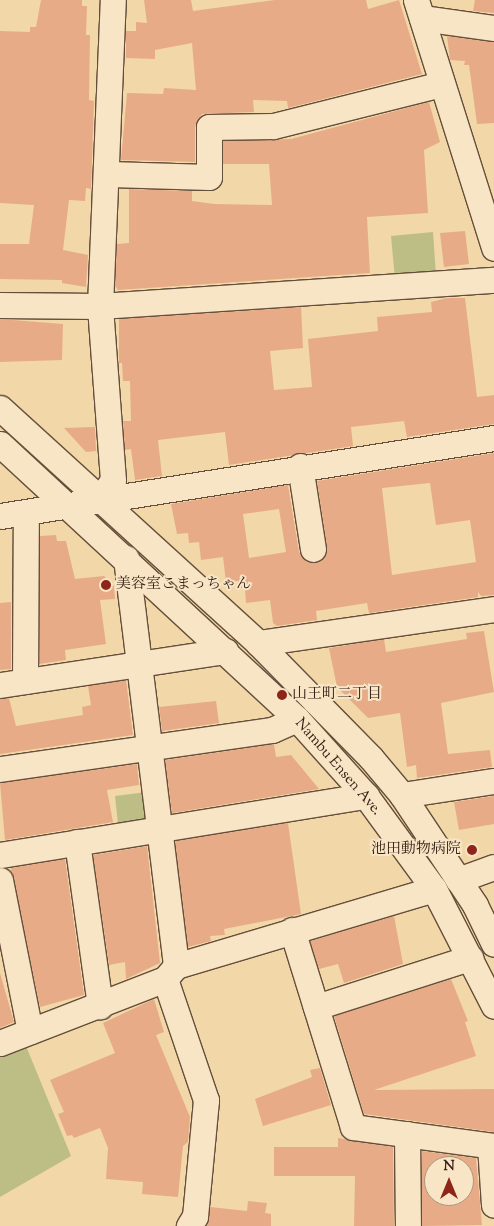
<!DOCTYPE html>
<html>
<head>
<meta charset="utf-8">
<style>
  body { margin:0 }
  #map { position:relative; width:494px; height:1226px; overflow:hidden; background:#f2d7a8; font-family:"Sorts Mill Goudy","Noto Serif JP",serif }
  div>[style] { position:absolute }
  [style*='--x'] { left:calc(var(--x)*1px); top:calc(var(--y)*1px); width:calc(var(--w)*1px); rotate:calc(var(--a)*1deg) }
  .green>* { inset:0; background:#bdbe86 }
  .building>* { inset:0; background:#e7ac87 }
  .roads { filter:drop-shadow(1px 0 #654e3a) drop-shadow(-1px 0 #654e3a) drop-shadow(0 1px #654e3a) drop-shadow(0 -1px #654e3a) }
  .minor>* { height:25px; margin:-12.5px; padding:0 12.5px; transform-origin:12.5px; border-radius:12.5px; background:#f7e5c6 }
  .dots>* { width:14px; height:14px; translate:-50% -50%; box-sizing:border-box; border:2px solid #f7e5c6; border-radius:50% }
  span { translate:-50% -50%; white-space:nowrap; text-align:center; line-height:1.15; -webkit-text-stroke:4px #f7e5c6; paint-order:stroke }
  .poi-label { font-size:15px; color:#362015 }
  .left { translate:0 -50%; text-align:left }
  .right { translate:-100% -50%; text-align:right }
  .street-label { font-size:15px; color:#362015 }
  .north { position:absolute; left:424px; top:1156px; width:50px; height:50px; box-sizing:border-box; background:#f7e5c6; border:1px solid #aa967f; border-radius:50%; rotate:0deg; font-size:14px; font-weight:700; line-height:20px; text-align:center; color:#362015 }
  .north::after { content:''; display:block; margin:auto; width:18px; height:22px; background:#8f2418; clip-path:polygon(50% 0,100% 100%,50% 72%,0 100%) }
</style>
</head>
<body>
<div id="map">
  <div class="green">
    <div style="clip-path:polygon(433px 232px,436px 276px,395px 279px,391px 236px)"></div>
    <div style="clip-path:polygon(147px 792px,150px 822px,119px 833px,115px 796px)"></div>
    <div style="clip-path:polygon(26px 1046px,71px 1156px,0 1197px,0 1056px)"></div>
  </div>
  <div class="building">
    <div style="clip-path:polygon(41px 0,82px 0,82px 6px,87px 6px,86px 35px,90px 35px,89px 100px,94px 101px,91px 189px,86px 188px,85px 201px,69px 200px,63px 250px,88px 255px,86px 287px,62px 283px,62px 280px,0 279px,0 244px,29px 244px,34px 205px,0 203px,0 31px,30px 32px,30px 27px,36px 27px)"></div>
    <div style="clip-path:polygon(144px 0,191px 0,193px 11px,275px 0,366px 0,368px 9px,399px 0,422px 74px,288px 108px,287px 101px,253px 100px,254px 112px,202px 114px,195px 127px,195px 162px,121px 160px,127px 93px,163px 94px,164px 88px,196px 90px,192px 43px,155px 50px,155px 59px,126px 58px,126px 31px,136px 31px,136px 22px,147px 23px)"></div>
    <div style="clip-path:polygon(475px 0,494px 0,494px 13px,473px 11px)"></div>
    <div style="clip-path:polygon(447px 36px,494px 42px,494px 123px,477px 124px,469px 65px,464px 65px,465px 61px,450px 60px)"></div>
    <div style="clip-path:polygon(429px 102px,440px 142px,424px 150px,428px 213px,367px 217px,370px 273px,118px 290px,115px 286px,117px 244px,129px 243px,129px 189px,192px 191px,192px 201px,214px 204px,272px 205px,269px 164px,223px 164px,223px 141px,291px 139px)"></div>
    <div style="clip-path:polygon(465px 231px,469px 264px,444px 267px,440px 233px)"></div>
    <div style="clip-path:polygon(447px 298px,465px 298px,477px 397px,494px 395px,494px 424px,407px 437px,404px 421px,351px 427px,353px 446px,229px 465px,225px 432px,158px 440px,162px 476px,135px 480px,131px 449px,125px 450px,123px 421px,131px 421px,130px 381px,123px 381px,122px 363px,119px 363px,119px 319px,301px 307px,303px 348px,270px 351px,274px 390px,312px 387px,308px 339px,378px 331px,377px 317px,432px 312px,431px 302px)"></div>
    <div style="clip-path:polygon(0 319px,63px 324px,62px 360px,0 362px)"></div>
    <div style="clip-path:polygon(95px 427px,96px 451px,86px 452px,64px 428px)"></div>
    <div style="clip-path:polygon(evenodd,494px 453px,494px 595px,481px 596px,478px 592px,478px 597px,369px 613px,367px 603px,316px 611px,317px 620px,277px 626px,273px 623px,270px 600px,246px 603px,245px 588px,239px 588px,238px 581px,226px 582px,223px 557px,201px 560px,199px 542px,189px 543px,188px 533px,177px 534px,171px 504px,288px 485px,299px 552px,307px 562px,316px 563px,322px 560px,327px 547px,317px 481px,494px 453px,430px 483px,436px 525px,470px 520px,476px 562px,392px 575px,382px 488px,430px 483px,494px 453px,279px 509px,286px 552px,249px 558px,243px 514px,279px 509px)"></div>
    <div style="clip-path:polygon(56px 535px,57px 541px,66px 541px,75px 579px,104px 576px,114px 586px,115px 599px,100px 600px,106px 644px,65px 650px,66px 660px,39px 664px,40px 536px)"></div>
    <div style="clip-path:polygon(11px 602px,11px 669px,0 670px,0 603px)"></div>
    <div style="clip-path:polygon(484px 631px,494px 692px,441px 703px,448px 754px,490px 750px,492px 767px,417px 778px,416px 765px,407px 767px,400px 713px,368px 718px,337px 687px,329px 648px,384px 639px,386px 652px,467px 639px,466px 633px)"></div>
    <div style="clip-path:polygon(126px 680px,133px 735px,0 754px,0 699px,9px 698px,16px 726px,83px 715px,82px 707px,91px 705px,88px 686px)"></div>
    <div style="clip-path:polygon(216px 701px,219px 723px,162px 731px,159px 707px)"></div>
    <div style="clip-path:polygon(274px 744px,276px 757px,291px 755px,319px 789px,172px 813px,165px 760px)"></div>
    <div style="clip-path:polygon(137px 764px,139px 785px,107px 790px,113px 822px,5px 840px,0 783px)"></div>
    <div style="clip-path:polygon(494px 796px,494px 824px,459px 830px,454px 802px)"></div>
    <div style="clip-path:polygon(288px 823px,301px 914px,224px 929px,225px 935px,210px 936px,211px 941px,188px 947px,175px 841px)"></div>
    <div style="clip-path:polygon(147px 846px,160px 963px,126px 979px,125px 962px,109px 965px,93px 855px)"></div>
    <div style="clip-path:polygon(65px 859px,84px 995px,40px 1007px,11px 868px)"></div>
    <div style="clip-path:polygon(394px 916px,403px 964px,344px 983px,338px 964px,319px 969px,310px 941px)"></div>
    <div style="clip-path:polygon(0 973px,14px 1022px,0 1028px)"></div>
    <div style="clip-path:polygon(451px 979px,468px 1021px,465px 1022px,476px 1056px,374px 1090px,494px 1089px,494px 1132px,364px 1114px,334px 1016px)"></div>
    <div style="clip-path:polygon(154px 999px,164px 1032px,156px 1035px,190px 1117px,188px 1142px,183px 1146px,178px 1197px,142px 1194px,143px 1182px,106px 1179px,108px 1148px,100px 1128px,74px 1138px,72px 1135px,67px 1136px,58px 1114px,64px 1112px,50px 1080px,115px 1053px,103px 1023px)"></div>
    <div style="clip-path:polygon(320px 1068px,331px 1105px,263px 1126px,255px 1099px,312px 1077px,310px 1070px)"></div>
    <div style="clip-path:polygon(338px 1138px,393px 1147px,394px 1226px,354px 1226px,355px 1176px,274px 1176px,274px 1147px,338px 1147px)"></div>
    <div style="clip-path:polygon(evenodd,422px 1151px,476px 1158px,482px 1225px,422px 1226px,422px 1151px,434px 1166px,464px 1166px,464px 1196px,434px 1196px,434px 1166px)"></div>
    <div style="clip-path:polygon(248px 1201px,267px 1203px,265px 1213px,271px 1214px,271px 1226px,206px 1226px,210px 1207px,247px 1211px)"></div>
  </div>
  <div class="roads">
    <div class="minor">
      <div style="--x:416;--y:0;--w:260;--a:72.5"></div>
      <div style="--x:422;--y:18;--w:73;--a:7.9"></div>
      <div style="--x:109;--y:174;--w:100;--a:1.7"></div>
      <div style="--x:209;--y:177;--w:50;--a:-90"></div>
      <div style="--x:209;--y:127;--w:64;--a:-0.9"></div>
      <div style="--x:273;--y:126;--w:174;--a:-14"></div>
      <div style="--x:0;--y:305;--w:100;--a:0.6"></div>
      <div style="--x:100;--y:306;--w:395;--a:-3.8"></div>
      <div style="--x:0;--y:408;--w:349;--a:42.3"></div>
      <div style="--x:258;--y:643;--w:161;--a:45.5"></div>
      <div style="--x:371;--y:758;--w:48;--a:50"></div>
      <div style="--x:402;--y:795;--w:132;--a:56.4"></div>
      <div style="--x:475;--y:905;--w:43;--a:64"></div>
      <div style="--x:0;--y:444;--w:405;--a:42.8"></div>
      <div style="--x:297;--y:719;--w:103;--a:48.1"></div>
      <div style="--x:366;--y:796;--w:115;--a:53.8"></div>
      <div style="--x:434;--y:889;--w:131;--a:62.9"></div>
      <div style="--x:300;--y:466;--w:84;--a:81.1"></div>
      <div style="--x:99;--y:500;--w:24;--a:-55"></div>
      <div style="--x:113;--y:480;--w:174;--a:-94.3"></div>
      <div style="--x:100;--y:306;--w:306;--a:-87.6"></div>
      <div style="--x:0;--y:516;--w:500;--a:-8.97"></div>
      <div style="--x:126;--y:558;--w:411;--a:83"></div>
      <div style="--x:258;--y:643;--w:238;--a:-8.2"></div>
      <div style="--x:25;--y:681;--w:168;--a:-89.7"></div>
      <div style="--x:0;--y:685;--w:228;--a:-8.6"></div>
      <div style="--x:0;--y:769;--w:275;--a:-8.2"></div>
      <div style="--x:272;--y:730;--w:27;--a:-24"></div>
      <div style="--x:402;--y:795;--w:93;--a:-8.7"></div>
      <div style="--x:77;--y:842;--w:166;--a:82"></div>
      <div style="--x:0;--y:855;--w:371;--a:-9.2"></div>
      <div style="--x:0;--y:880;--w:154;--a:78.8"></div>
      <div style="--x:458;--y:880;--w:38;--a:-20"></div>
      <div style="--x:292;--y:930;--w:206;--a:72.8"></div>
      <div style="--x:353;--y:1127;--w:142;--a:7.7"></div>
      <div style="--x:165;--y:979;--w:128;--a:71.3"></div>
      <div style="--x:206;--y:1100;--w:117;--a:95.4"></div>
      <div style="--x:195;--y:1216;--w:12;--a:121"></div>
      <div style="--x:316;--y:1007;--w:162;--a:-17.7"></div>
      <div style="--x:0;--y:1043;--w:177;--a:-21.2"></div>
      <div style="--x:165;--y:979;--w:17;--a:-50"></div>
      <div style="--x:176;--y:966;--w:269;--a:-16.6"></div>
      <div style="--x:407;--y:1134;--w:92;--a:89.4"></div>
      <div style="--x:490;--y:1146;--w:59;--a:86.1"></div>
    </div>
  </div>
  <div class="dots">
    <div style="left:106px;top:585px;background:#8f2418"></div>
    <div style="left:282px;top:695px;background:#8f2418"></div>
    <div style="left:472px;top:850px;background:#8f2418"></div>
  </div>
  <div class="poi-label">
    <span class="left" style="left:116px;top:585px">美容室こまっちゃん</span>
    <span class="left" style="left:292px;top:695px">山王町二丁目</span>
    <span class="right" style="left:461px;top:850px">池田動物病院</span>
  </div>
  <div class="street-label">
    <span style="left:338px;top:767px;rotate:49deg">Nambu Ensen Ave.</span>
  </div>
  <div class="north">N</div>
</div>
</body>
</html>
